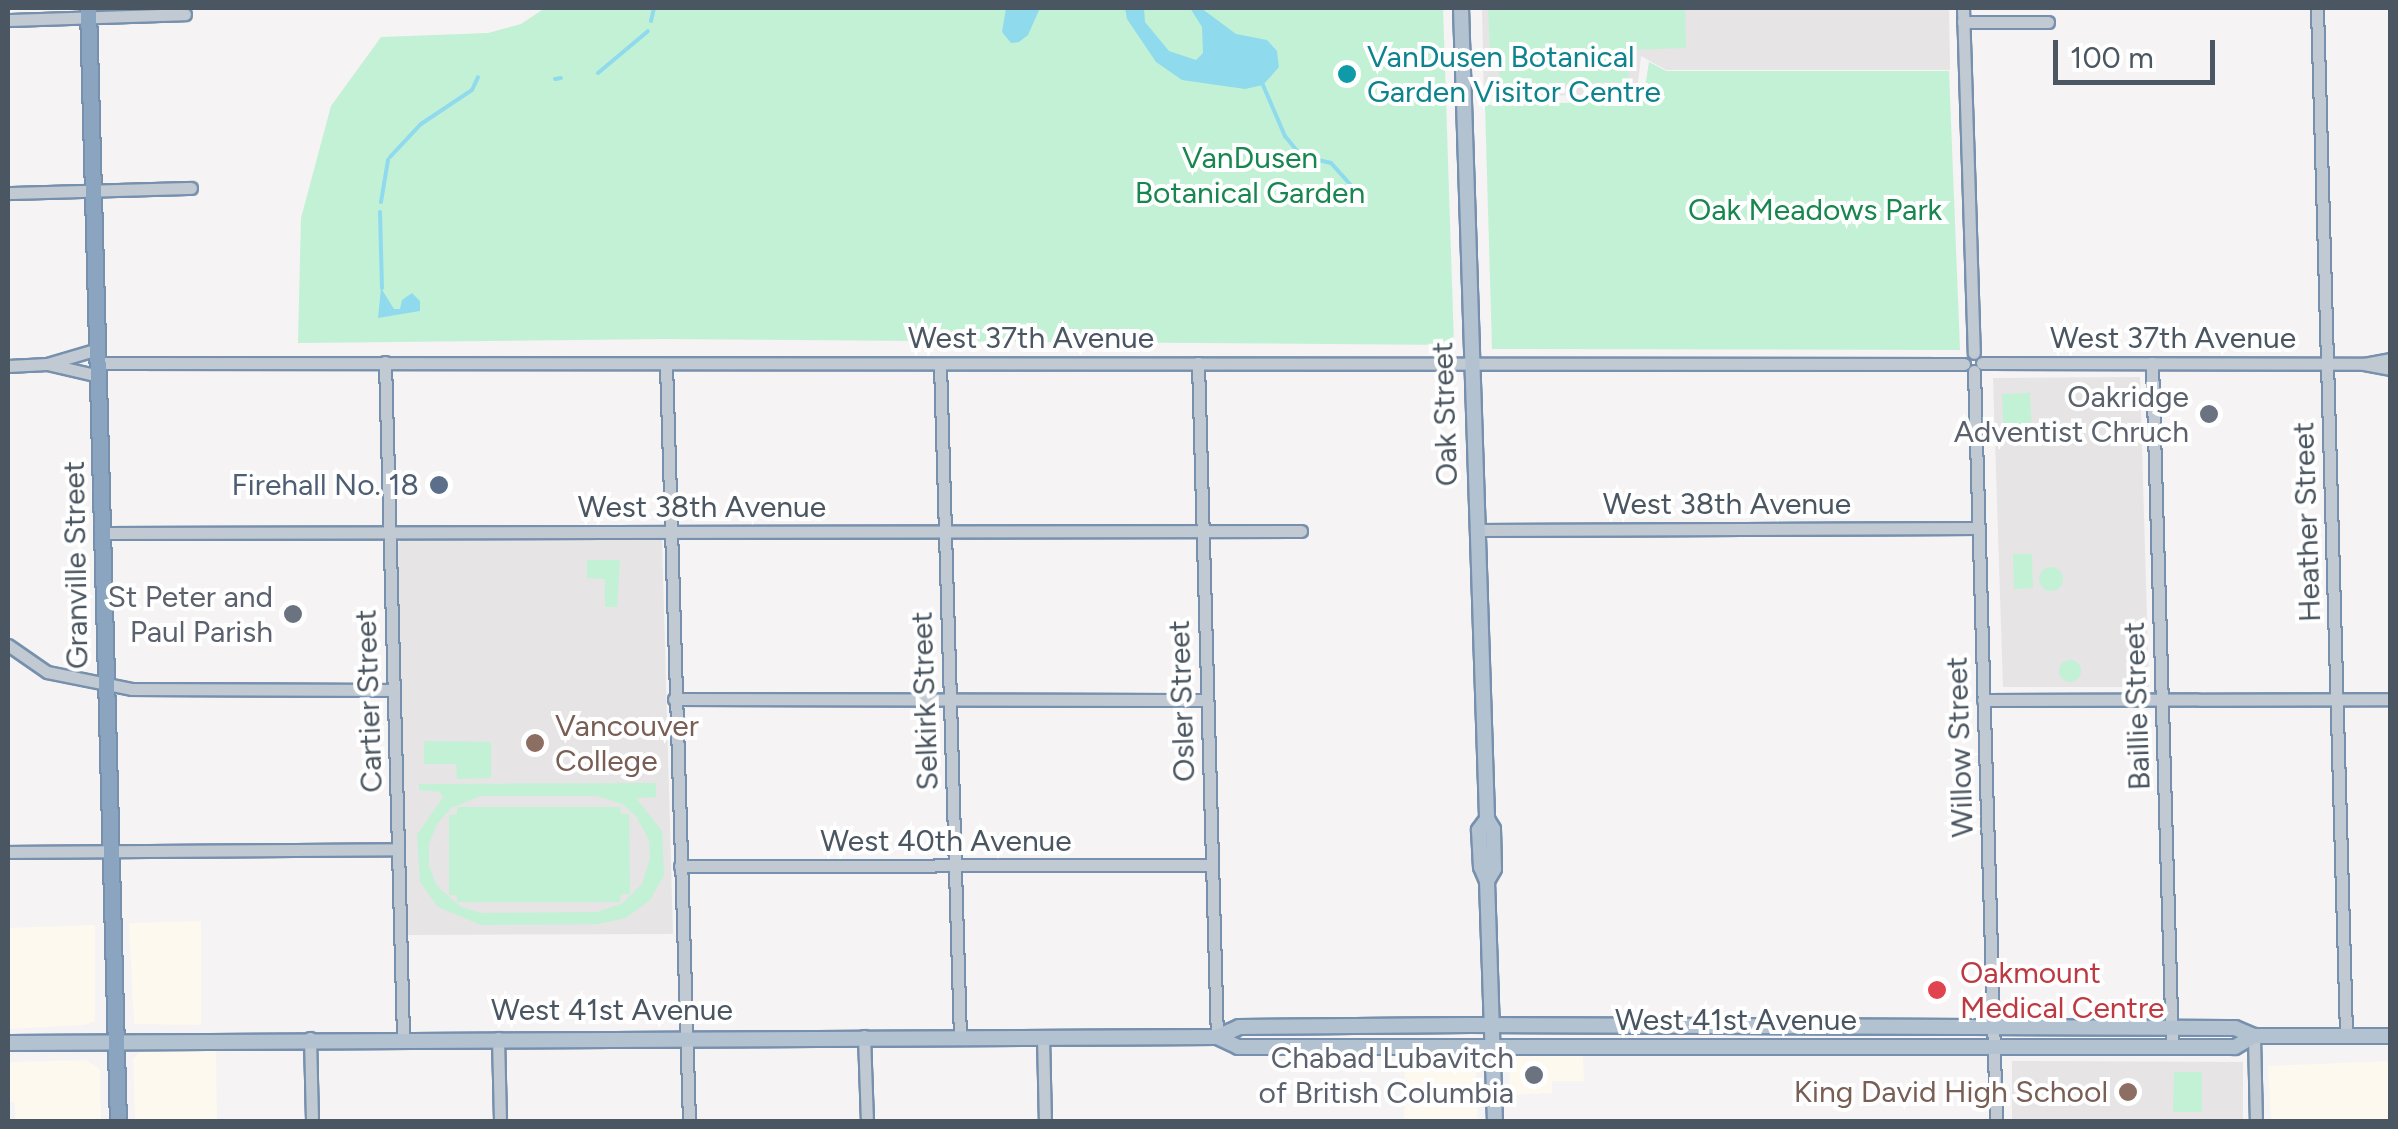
<!DOCTYPE html>
<html>
<head>
<meta charset="utf-8">
<style>
  body { margin:0 }
  #map { position:relative; width:2398px; height:1129px; overflow:hidden; background:#f5f3f3; font-family:Figtree,sans-serif }
  div>[style] { position:absolute }
  [style*='--x'] { left:calc(var(--x)*1px); top:calc(var(--y)*1px); width:calc(var(--w)*1px); rotate:calc(var(--a)*1deg) }
  .commercial>* { inset:0; background:#fdf9ef }
  .education>* { inset:0; background:#e6e4e5 }
  .green>* { inset:0; background:#c3f1d5 }
  .round { border-radius:50% }
  .water>* { inset:0; background:#90daee }
  .stream>* { height:4px; margin:-2px; padding:0 2px; transform-origin:2px; border-radius:2px; background:#90daee }
  .roads { filter:drop-shadow(2px 0 #7690ad) drop-shadow(-2px 0 #7690ad) drop-shadow(0 2px #7690ad) drop-shadow(0 -2px #7690ad) }
  .minor>* { height:11px; margin:-5.5px; padding:0 5.5px; transform-origin:5.5px; border-radius:5.5px; background:#c1cad2 }
  .major>* { height:14px; margin:-7px; padding:0 7px; transform-origin:7px; border-radius:7px; background:#b3c2d1 }
  .highway>* { height:15px; margin:-7.5px; padding:0 7.5px; transform-origin:7.5px; border-radius:7.5px; background:#8ba5c1 }
  .dots>* { width:28px; height:28px; translate:-50% -50%; box-sizing:border-box; border:5px solid #fff; border-radius:50% }
  span { translate:-50% -50%; white-space:nowrap; text-align:center; line-height:1.15; -webkit-text-stroke:8px #fff; paint-order:stroke }
  .culture-label { font-size:30px; color:#0d838f }
  .left { translate:0 -50%; text-align:left }
  .park-label { font-size:30px; color:#17864f }
  .street-label { font-size:30px; color:#4a5661 }
  .worship-label { font-size:30px; color:#5b616d }
  .right { translate:-100% -50%; text-align:right }
  .service-label { font-size:30px; color:#4e5e75 }
  .education-label { font-size:30px; color:#785e54 }
  .health-label { font-size:30px; color:#be3a42 }
  .frame { position:absolute; inset:0; border:10px solid #4a5661; pointer-events:none }
  .scale { position:absolute; left:2053px; top:40px; width:162px; height:45px; box-sizing:border-box; border:5px solid #4a5661; border-top:0; padding-left:12px; font-size:30px; line-height:35px; white-space:nowrap; color:#4a5661; -webkit-text-stroke:8px #fff; paint-order:stroke }
</style>
</head>
<body>
<div id="map">
  <div class="commercial">
    <div style="clip-path:polygon(201px 921px,201px 1025px,134px 1024px,129px 923px)"></div>
    <div style="clip-path:polygon(95px 925px,95px 1021px,85px 1025px,8px 1029px,8px 928px)"></div>
    <div style="clip-path:polygon(142px 1051px,216px 1051px,217px 1121px,135px 1121px,133px 1058px)"></div>
    <div style="clip-path:polygon(1405px 1056px,1475px 1059px,1478px 1121px,1404px 1121px)"></div>
    <div style="clip-path:polygon(1517px 1056px,1583px 1056px,1584px 1081px,1552px 1081px,1552px 1093px,1510px 1095px,1509px 1060px)"></div>
    <div style="clip-path:polygon(86px 1060px,100px 1069px,101px 1121px,15px 1121px,15px 1102px,8px 1102px,8px 1062px)"></div>
    <div style="clip-path:polygon(2390px 1061px,2390px 1121px,2271px 1121px,2268px 1066px)"></div>
  </div>
  <div class="education">
    <div style="clip-path:polygon(1482px 8px,1949px 8px,1950px 70px,1666px 70px,1641px 56px,1638px 83px,1630px 93px,1484px 98px)"></div>
    <div style="clip-path:polygon(2140px 377px,2149px 687px,2003px 687px,1993px 378px)"></div>
    <div style="clip-path:polygon(402px 537px,662px 540px,673px 934px,408px 935px,395px 550px)"></div>
    <div style="clip-path:polygon(2012px 1061px,2243px 1062px,2243px 1121px,2012px 1122px)"></div>
  </div>
  <div class="green">
    <div style="clip-path:polygon(545px 8px,1443px 8px,1454px 345px,664px 339px,298px 343px,301px 218px,331px 106px,381px 37px,488px 33px,521px 24px)"></div>
    <div style="clip-path:polygon(1488px 8px,1685px 8px,1686px 48px,1628px 50px,1629px 82px,1501px 86px,1496px 57px,1490px 56px)"></div>
    <div style="clip-path:polygon(1649px 62px,1666px 71px,1949px 71px,1960px 350px,1492px 349px,1485px 105px,1633px 101px,1645px 87px)"></div>
    <div style="clip-path:polygon(2030px 393px,2032px 438px,2004px 439px,2002px 394px)"></div>
    <div style="clip-path:polygon(2013px 554px,2032px 554px,2033px 588px,2014px 589px)"></div>
    <div style="clip-path:polygon(587px 560px,620px 560px,617px 607px,605px 607px,605px 579px,587px 578px)"></div>
    <div class="round" style="left:2039px;top:567px;width:24px;height:24px"></div>
    <div class="round" style="left:2059px;top:660px;width:22px;height:22px"></div>
    <div style="clip-path:polygon(424px 741px,491px 742px,491px 778px,457px 779px,456px 764px,424px 764px)"></div>
    <div style="clip-path:polygon(evenodd,656px 783px,656px 797px,636px 798px,662px 831px,664px 875px,650px 900px,626px 918px,598px 924px,481px 925px,438px 907px,420px 882px,417px 835px,443px 797px,440px 792px,419px 790px,419px 784px,656px 783px,481px 796px,597px 796px,622px 804px,636px 816px,649px 840px,650px 858px,642px 884px,623px 903px,597px 912px,482px 913px,461px 907px,437px 886px,429px 866px,429px 844px,437px 824px,451px 808px,481px 796px)"></div>
    <div style="clip-path:polygon(457px 807px,620px 807px,621px 814px,629px 814px,630px 894px,621px 894px,620px 902px,457px 902px,457px 895px,449px 895px,449px 815px,457px 814px)"></div>
    <div style="clip-path:polygon(2174px 1072px,2202px 1072px,2202px 1112px,2173px 1112px)"></div>
  </div>
  <div class="water">
    <div style="clip-path:polygon(1006px 8px,1040px 8px,1028px 35px,1019px 42px,1011px 43px,1002px 32px)"></div>
    <div style="clip-path:polygon(1125px 8px,1144px 8px,1145px 22px,1169px 51px,1196px 60px,1203px 53px,1202px 27px,1190px 8px,1201px 8px,1236px 34px,1267px 40px,1277px 51px,1279px 67px,1263px 85px,1245px 89px,1182px 80px,1156px 62px,1127px 19px)"></div>
    <div style="clip-path:polygon(381px 288px,394px 309px,400px 309px,402px 300px,412px 293px,420px 301px,420px 311px,378px 318px)"></div>
  </div>
  <div class="stream">
    <div style="--x:651;--y:21;--w:13;--a:-77"></div>
    <div style="--x:598;--y:73;--w:65;--a:-40"></div>
    <div style="--x:555;--y:79;--w:6;--a:-9"></div>
    <div style="--x:1263;--y:85;--w:56;--a:66.7"></div>
    <div style="--x:1285;--y:136;--w:26;--a:51"></div>
    <div style="--x:1301;--y:156;--w:31;--a:13"></div>
    <div style="--x:1331;--y:163;--w:39;--a:48"></div>
    <div style="--x:390;--y:157;--w:45;--a:-46.8"></div>
    <div style="--x:421;--y:124;--w:61;--a:-33.7"></div>
    <div style="--x:472;--y:90;--w:14;--a:-65"></div>
    <div style="--x:381;--y:202;--w:43;--a:-80.5"></div>
    <div style="--x:380;--y:212;--w:76;--a:88.5"></div>
  </div>
  <div class="roads">
    <div class="minor">
      <div style="--x:1963;--y:8;--w:345;--a:88.2"></div>
      <div style="--x:2317;--y:8;--w:1028;--a:88.38"></div>
      <div style="--x:8;--y:20;--w:177;--a:-1.9"></div>
      <div style="--x:1963;--y:22;--w:85;--a:0"></div>
      <div style="--x:8;--y:193;--w:183;--a:-1.6"></div>
      <div style="--x:385;--y:362;--w:676;--a:88.47"></div>
      <div style="--x:98;--y:363;--w:1866;--a:0.03"></div>
      <div style="--x:1198;--y:363;--w:674;--a:88.39"></div>
      <div style="--x:1982;--y:363;--w:382;--a:0.1"></div>
      <div style="--x:2364;--y:364;--w:26;--a:-11"></div>
      <div style="--x:2152;--y:363;--w:684;--a:88.33"></div>
      <div style="--x:47;--y:364;--w:53;--a:-16.4"></div>
      <div style="--x:666;--y:364;--w:758;--a:88.26"></div>
      <div style="--x:940;--y:364;--w:672;--a:88.3"></div>
      <div style="--x:2364;--y:364;--w:26;--a:11"></div>
      <div style="--x:8;--y:366;--w:39;--a:-3"></div>
      <div style="--x:47;--y:364;--w:53;--a:13"></div>
      <div style="--x:1974;--y:371;--w:751;--a:88.32"></div>
      <div style="--x:1476;--y:530;--w:502;--a:-0.23"></div>
      <div style="--x:102;--y:533;--w:1199;--a:-0.1"></div>
      <div style="--x:8;--y:645;--w:47;--a:34.7"></div>
      <div style="--x:47;--y:672;--w:87;--a:11.3"></div>
      <div style="--x:132;--y:689;--w:262;--a:0.2"></div>
      <div style="--x:674;--y:699;--w:533;--a:0.11"></div>
      <div style="--x:1983;--y:700;--w:407;--a:-0.1"></div>
      <div style="--x:8;--y:852;--w:390;--a:-0.4"></div>
      <div style="--x:680;--y:866;--w:532;--a:-0.11"></div>
      <div style="--x:864;--y:1036;--w:86;--a:88"></div>
      <div style="--x:1043;--y:1036;--w:86;--a:88.7"></div>
      <div style="--x:2254;--y:1036;--w:86;--a:88.7"></div>
      <div style="--x:310;--y:1038;--w:84;--a:88.6"></div>
      <div style="--x:498;--y:1038;--w:84;--a:88.6"></div>
    </div>
    <div class="major">
      <div style="--x:1461;--y:8;--w:811;--a:88.16"></div>
      <div style="--x:1487;--y:819;--w:12;--a:59"></div>
      <div style="--x:1493;--y:829;--w:40;--a:88.6"></div>
      <div style="--x:1494;--y:869;--w:14;--a:120"></div>
      <div style="--x:1487;--y:819;--w:14;--a:126"></div>
      <div style="--x:1479;--y:830;--w:37;--a:87"></div>
      <div style="--x:1481;--y:867;--w:15;--a:67"></div>
      <div style="--x:1487;--y:881;--w:241;--a:88.1"></div>
      <div style="--x:1217;--y:1037;--w:23;--a:25"></div>
      <div style="--x:1238;--y:1047;--w:997;--a:0"></div>
      <div style="--x:2235;--y:1047;--w:22;--a:-30"></div>
      <div style="--x:8;--y:1043;--w:1209;--a:-0.28"></div>
      <div style="--x:1217;--y:1037;--w:24;--a:-24"></div>
      <div style="--x:1239;--y:1027;--w:231;--a:-0.5"></div>
      <div style="--x:1470;--y:1025;--w:765;--a:0.22"></div>
      <div style="--x:2235;--y:1028;--w:21;--a:23"></div>
      <div style="--x:2254;--y:1036;--w:136;--a:0"></div>
    </div>
    <div class="highway">
      <div style="--x:88;--y:8;--w:1114;--a:88.46"></div>
    </div>
  </div>
  <div class="dots">
    <div style="left:1347px;top:74px;background:#0f9aa8"></div>
    <div style="left:2209px;top:414px;background:#6b7280"></div>
    <div style="left:439px;top:485px;background:#5c6f8a"></div>
    <div style="left:293px;top:614px;background:#6b7280"></div>
    <div style="left:535px;top:743px;background:#8d6e63"></div>
    <div style="left:1937px;top:990px;background:#e0444e"></div>
    <div style="left:1534px;top:1075px;background:#6b7280"></div>
    <div style="left:2128px;top:1092px;background:#8d6e63"></div>
  </div>
  <div class="culture-label">
    <span class="left" style="left:1367px;top:74px">VanDusen Botanical<br>Garden Visitor Centre</span>
  </div>
  <div class="park-label">
    <span style="left:1250px;top:175px">VanDusen<br>Botanical Garden</span>
    <span style="left:1815px;top:210px">Oak Meadows Park</span>
  </div>
  <div class="street-label">
    <span style="left:1031px;top:338px">West 37th Avenue</span>
    <span style="left:2173px;top:338px">West 37th Avenue</span>
    <span style="left:1445px;top:414px;rotate:-92deg">Oak Street</span>
    <span style="left:1727px;top:504px">West 38th Avenue</span>
    <span style="left:702px;top:507px">West 38th Avenue</span>
    <span style="left:2307px;top:522px;rotate:-92deg">Heather Street</span>
    <span style="left:76px;top:565px;rotate:-91deg">Granville Street</span>
    <span style="left:369px;top:701px;rotate:-92deg">Cartier Street</span>
    <span style="left:925px;top:701px;rotate:-92deg">Selkirk Street</span>
    <span style="left:1182px;top:701px;rotate:-92deg">Osler Street</span>
    <span style="left:2137px;top:706px;rotate:-92deg">Baillie Street</span>
    <span style="left:1960px;top:747px;rotate:-92deg">Willow Street</span>
    <span style="left:946px;top:841px">West 40th Avenue</span>
    <span style="left:612px;top:1010px">West 41st Avenue</span>
    <span style="left:1736px;top:1020px">West 41st Avenue</span>
  </div>
  <div class="worship-label">
    <span class="right" style="left:2189px;top:414px">Oakridge<br>Adventist Chruch</span>
    <span class="right" style="left:273px;top:614px">St Peter and<br>Paul Parish</span>
    <span class="right" style="left:1514px;top:1075px">Chabad Lubavitch<br>of British Columbia</span>
  </div>
  <div class="service-label">
    <span class="right" style="left:419px;top:485px">Firehall No. 18</span>
  </div>
  <div class="education-label">
    <span class="left" style="left:555px;top:743px">Vancouver<br>College</span>
    <span class="right" style="left:2108px;top:1092px">King David High School</span>
  </div>
  <div class="health-label">
    <span class="left" style="left:1960px;top:990px">Oakmount<br>Medical Centre</span>
  </div>
  <div class="frame"></div>
  <div class="scale">100 m</div>
</div>
</body>
</html>
